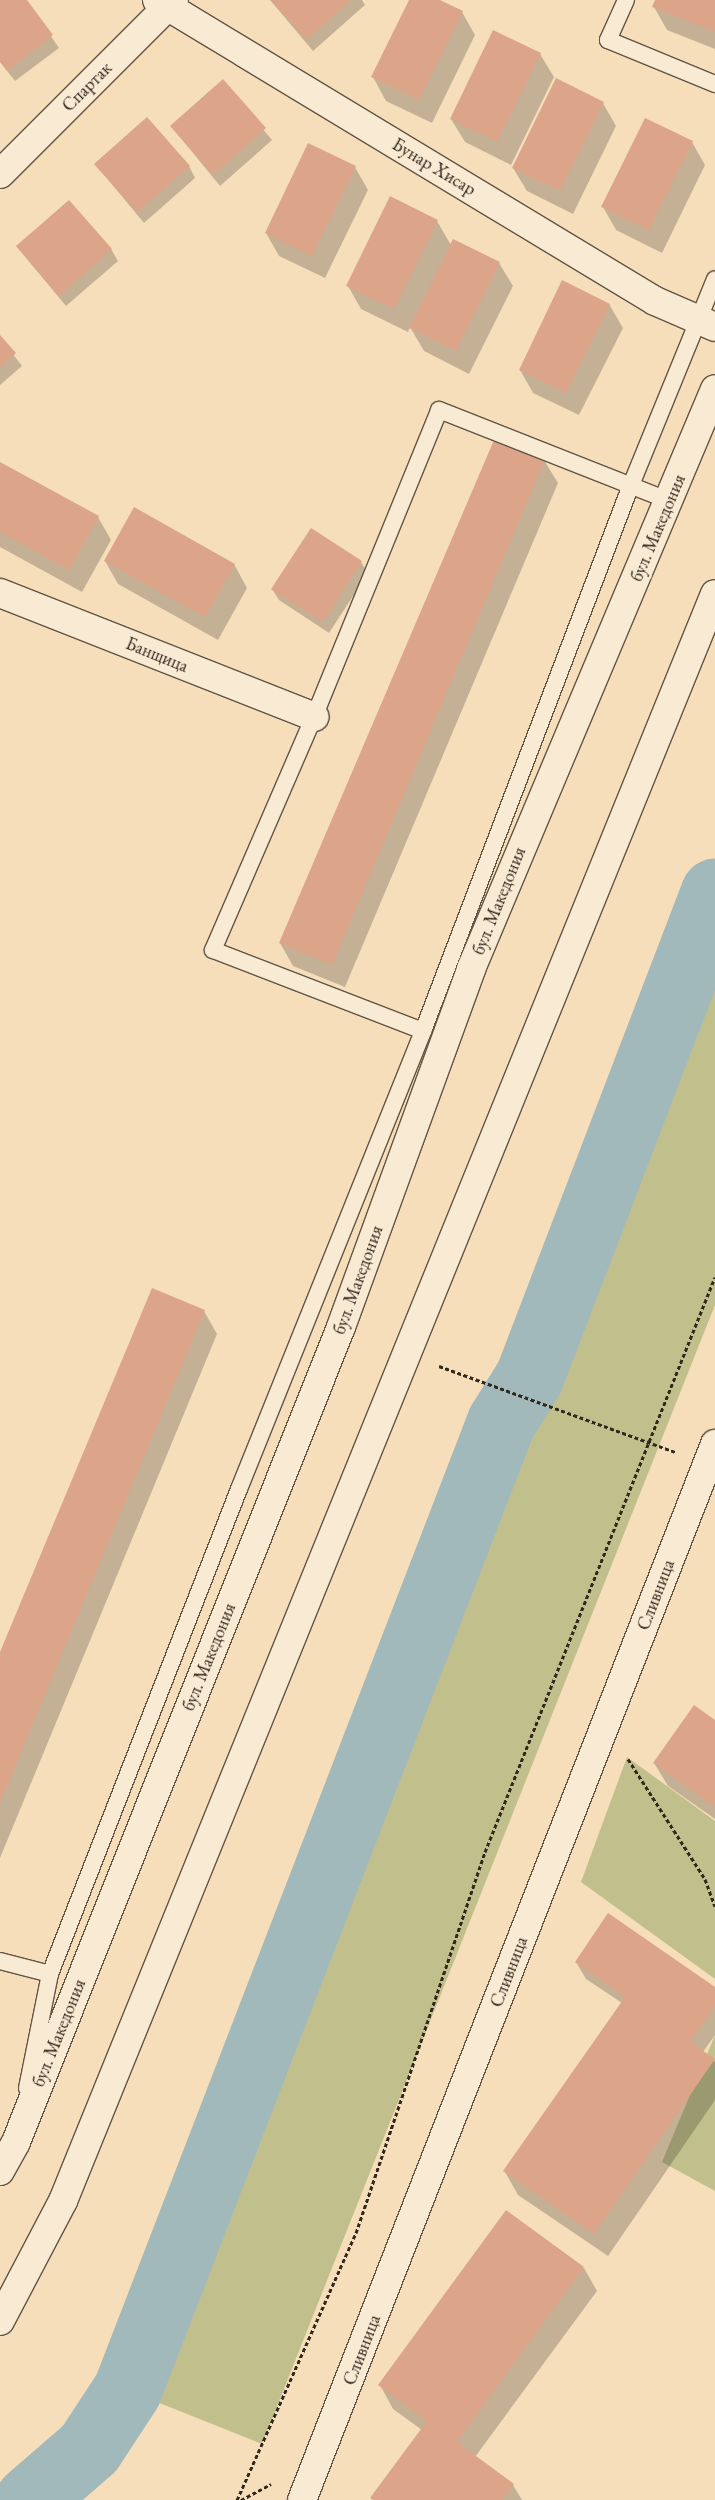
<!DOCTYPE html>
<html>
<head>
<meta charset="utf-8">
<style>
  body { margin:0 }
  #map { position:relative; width:715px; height:2500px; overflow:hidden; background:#f6debb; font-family:"EB Garamond",serif }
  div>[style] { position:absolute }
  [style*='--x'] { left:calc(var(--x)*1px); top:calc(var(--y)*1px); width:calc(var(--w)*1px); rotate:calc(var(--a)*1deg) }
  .green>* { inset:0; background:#c1c08c }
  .shadow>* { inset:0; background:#0003 }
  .river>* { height:69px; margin:-34.5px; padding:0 34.5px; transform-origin:34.5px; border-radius:34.5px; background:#a1b9bb }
  .building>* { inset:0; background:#dca489 }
  .path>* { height:3px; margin-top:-1.5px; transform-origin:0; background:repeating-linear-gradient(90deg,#31271c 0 4px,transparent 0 6.5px) }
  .roads { filter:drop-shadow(1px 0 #625544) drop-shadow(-1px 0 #625544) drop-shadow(0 1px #625544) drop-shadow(0 -1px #625544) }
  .lane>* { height:16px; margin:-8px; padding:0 8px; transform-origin:8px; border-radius:8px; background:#f9ead3 }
  .street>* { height:28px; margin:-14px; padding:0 14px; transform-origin:14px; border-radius:14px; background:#f9ead3 }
  .secondary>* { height:28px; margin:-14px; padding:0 14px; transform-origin:14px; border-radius:14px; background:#f9ead3 }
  span { translate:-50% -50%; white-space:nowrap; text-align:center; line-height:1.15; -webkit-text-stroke:5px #f9ead3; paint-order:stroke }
  .street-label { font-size:18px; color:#31271c }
</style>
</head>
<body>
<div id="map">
  <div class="green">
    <div style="clip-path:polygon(715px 875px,715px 1305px,262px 2444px,127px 2390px)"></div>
    <div style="clip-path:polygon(627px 1757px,715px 1821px,715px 1979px,581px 1882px)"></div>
    <div style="clip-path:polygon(715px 2035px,715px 2191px,662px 2162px)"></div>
  </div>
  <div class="shadow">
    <div style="clip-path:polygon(0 0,26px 0,59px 48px,15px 81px,0 62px)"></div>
    <div style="clip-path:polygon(270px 0,362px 0,365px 5px,313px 51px)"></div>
    <div style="clip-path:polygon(411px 0,437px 0,462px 12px,475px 35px,432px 123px,386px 101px,373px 77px)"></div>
    <div style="clip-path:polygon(656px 0,715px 0,715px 49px,667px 30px,654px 7px)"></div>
    <div style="clip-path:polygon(540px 54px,554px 77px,511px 165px,465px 142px,451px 119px)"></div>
    <div style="clip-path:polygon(223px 81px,272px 140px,220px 186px,171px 126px)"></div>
    <div style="clip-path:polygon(603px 103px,616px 126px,573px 214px,527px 191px,513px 168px)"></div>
    <div style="clip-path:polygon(692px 142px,705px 165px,662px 253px,616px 230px,603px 207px)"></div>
    <div style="clip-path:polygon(95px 164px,189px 166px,195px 178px,144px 223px)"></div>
    <div style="clip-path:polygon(355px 167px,368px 190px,325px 278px,279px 256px,266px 233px)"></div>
    <div style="clip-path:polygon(437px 221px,451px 245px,499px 263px,513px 286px,469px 374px,424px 351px,410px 327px,408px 332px,361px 309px,348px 286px)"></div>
    <div style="clip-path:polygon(17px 247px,111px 249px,118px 261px,66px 306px)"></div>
    <div style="clip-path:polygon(609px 304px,623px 328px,579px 415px,533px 393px,520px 370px)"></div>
    <div style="clip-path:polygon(0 337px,22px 366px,0 385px)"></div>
    <div style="clip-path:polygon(544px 460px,558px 483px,345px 987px,293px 966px,280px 943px)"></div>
    <div style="clip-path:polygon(0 463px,98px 517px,111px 540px,82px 592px,0 547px)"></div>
    <div style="clip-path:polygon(105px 561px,234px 564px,247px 588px,218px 640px,118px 584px)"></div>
    <div style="clip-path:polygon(361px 562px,368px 573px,329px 633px,279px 600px,272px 589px)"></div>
    <div style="clip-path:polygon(204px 1311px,217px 1334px,0 1858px,0 1655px)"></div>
    <div style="clip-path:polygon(715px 1722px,715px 1819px,668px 1786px,654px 1763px)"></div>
    <div style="clip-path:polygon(576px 1962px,715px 1988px,715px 2035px,703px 2052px,715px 2062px,715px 2100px,608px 2256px,518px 2195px,505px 2172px,622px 2003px,586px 1979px)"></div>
    <div style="clip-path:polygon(584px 2268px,597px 2291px,475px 2457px,513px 2485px,522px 2500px,373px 2500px,422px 2430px,393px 2409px,380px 2385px)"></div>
  </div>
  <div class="river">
    <div style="--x:29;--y:2500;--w:79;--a:-40.9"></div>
    <div style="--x:89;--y:2448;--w:69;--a:-56.8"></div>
    <div style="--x:127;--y:2390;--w:1038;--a:-68.88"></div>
    <div style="--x:501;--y:1422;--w:53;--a:-58.1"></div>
    <div style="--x:529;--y:1377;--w:519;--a:-69.02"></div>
  </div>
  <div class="building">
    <div style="clip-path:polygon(0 0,27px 0,53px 35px,7px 71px,0 61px)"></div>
    <div style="clip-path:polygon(271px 0,351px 0,306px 40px)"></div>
    <div style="clip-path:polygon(409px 0,440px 0,463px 11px,419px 100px,371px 77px)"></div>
    <div style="clip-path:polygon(655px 0,715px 0,715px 32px,652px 7px)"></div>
    <div style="clip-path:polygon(493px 30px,541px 53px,497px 142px,450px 119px)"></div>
    <div style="clip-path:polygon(556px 78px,604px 102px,560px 191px,512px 168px)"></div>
    <div style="clip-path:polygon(223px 79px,266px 128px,213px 175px,170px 126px)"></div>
    <div style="clip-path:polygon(147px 117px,190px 166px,137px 212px,94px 164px)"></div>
    <div style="clip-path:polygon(645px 118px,693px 141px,649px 230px,601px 207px)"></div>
    <div style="clip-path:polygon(308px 143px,356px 166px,312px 256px,265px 233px)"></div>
    <div style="clip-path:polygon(390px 196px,438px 220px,394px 309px,346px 286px)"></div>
    <div style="clip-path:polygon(69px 200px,112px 249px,59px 296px,16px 246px)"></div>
    <div style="clip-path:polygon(453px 239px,500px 262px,456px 351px,409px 328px)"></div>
    <div style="clip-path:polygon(562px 280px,610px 304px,566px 393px,519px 370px)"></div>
    <div style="clip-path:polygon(0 335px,16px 353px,0 368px)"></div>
    <div style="clip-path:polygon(494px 440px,545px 459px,332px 965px,279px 943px)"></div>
    <div style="clip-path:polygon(0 462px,99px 516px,69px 570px,0 532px)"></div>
    <div style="clip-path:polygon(134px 507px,235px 564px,205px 617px,104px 561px)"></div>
    <div style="clip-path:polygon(311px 528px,362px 561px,323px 622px,271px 589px)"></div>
    <div style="clip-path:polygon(152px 1288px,205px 1310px,0 1803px,0 1652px)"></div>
    <div style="clip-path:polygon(694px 1705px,715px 1720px,715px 1807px,653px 1763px)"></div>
    <div style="clip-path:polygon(608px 1913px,715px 1987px,715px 2006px,690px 2042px,715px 2059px,594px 2234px,503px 2171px,625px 1997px,575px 1962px)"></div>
    <div style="clip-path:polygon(506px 2210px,584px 2267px,457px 2442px,514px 2484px,503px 2500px,373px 2500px,370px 2498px,427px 2421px,378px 2385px)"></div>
  </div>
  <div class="path">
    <div style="--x:439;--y:1366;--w:251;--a:20"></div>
    <div style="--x:628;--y:1759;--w:143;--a:57.3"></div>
    <div style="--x:705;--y:1879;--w:29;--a:70"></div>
    <div style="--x:237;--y:2500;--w:292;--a:-66"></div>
    <div style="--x:356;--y:2233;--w:402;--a:-71.3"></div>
    <div style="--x:485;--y:1852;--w:619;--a:-68.2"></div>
    <div style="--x:241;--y:2500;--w:34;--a:-28"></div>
  </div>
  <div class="roads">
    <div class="lane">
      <div style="--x:626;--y:0;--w:44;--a:114.2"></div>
      <div style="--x:608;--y:40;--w:116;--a:22.4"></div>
      <div style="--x:423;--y:1031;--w:225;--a:-158.9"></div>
      <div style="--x:213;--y:950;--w:254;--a:-66.6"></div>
      <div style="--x:314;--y:717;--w:331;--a:-67.8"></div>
      <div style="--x:439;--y:410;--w:248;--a:21.5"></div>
      <div style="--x:0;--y:1961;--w:52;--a:14.6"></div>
      <div style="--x:27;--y:2088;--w:116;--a:-78.6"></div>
      <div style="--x:50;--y:1974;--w:521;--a:-68.71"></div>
      <div style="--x:239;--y:1489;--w:494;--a:-68.1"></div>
      <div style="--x:423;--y:1031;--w:584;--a:-69.15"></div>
      <div style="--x:631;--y:485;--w:222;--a:-67.8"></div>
    </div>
    <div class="street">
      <div style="--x:157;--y:0;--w:582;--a:31.15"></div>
      <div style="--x:655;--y:301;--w:65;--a:23.4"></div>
      <div style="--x:0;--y:174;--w:246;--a:-45"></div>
      <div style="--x:0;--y:593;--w:338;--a:21.5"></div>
      <div style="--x:302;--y:2500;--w:1134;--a:-68.64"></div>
    </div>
    <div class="secondary">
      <div style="--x:0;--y:2171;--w:33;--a:-61"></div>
      <div style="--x:16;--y:2142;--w:877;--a:-68.26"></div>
      <div style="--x:341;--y:1327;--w:381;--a:-70"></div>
      <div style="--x:471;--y:969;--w:629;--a:-67.18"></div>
      <div style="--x:0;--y:2321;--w:136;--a:-62.3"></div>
      <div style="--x:63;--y:2201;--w:1734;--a:-67.92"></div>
    </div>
  </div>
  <div class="street-label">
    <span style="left:87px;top:87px;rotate:-45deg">Спартак</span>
    <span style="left:434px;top:167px;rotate:31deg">Бунар Хисар</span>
    <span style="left:658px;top:528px;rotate:-67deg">бул. Македония</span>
    <span style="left:157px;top:655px;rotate:22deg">Банщица</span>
    <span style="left:499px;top:901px;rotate:-68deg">бул. Македония</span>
    <span style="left:358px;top:1280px;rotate:-70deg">бул. Македония</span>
    <span style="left:656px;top:1595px;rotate:-69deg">Сливница</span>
    <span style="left:209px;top:1657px;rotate:-68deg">бул. Македония</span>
    <span style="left:509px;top:1972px;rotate:-69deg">Сливница</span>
    <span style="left:59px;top:2033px;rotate:-68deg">бул. Македония</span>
    <span style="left:362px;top:2350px;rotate:-69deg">Сливница</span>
  </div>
</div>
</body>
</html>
